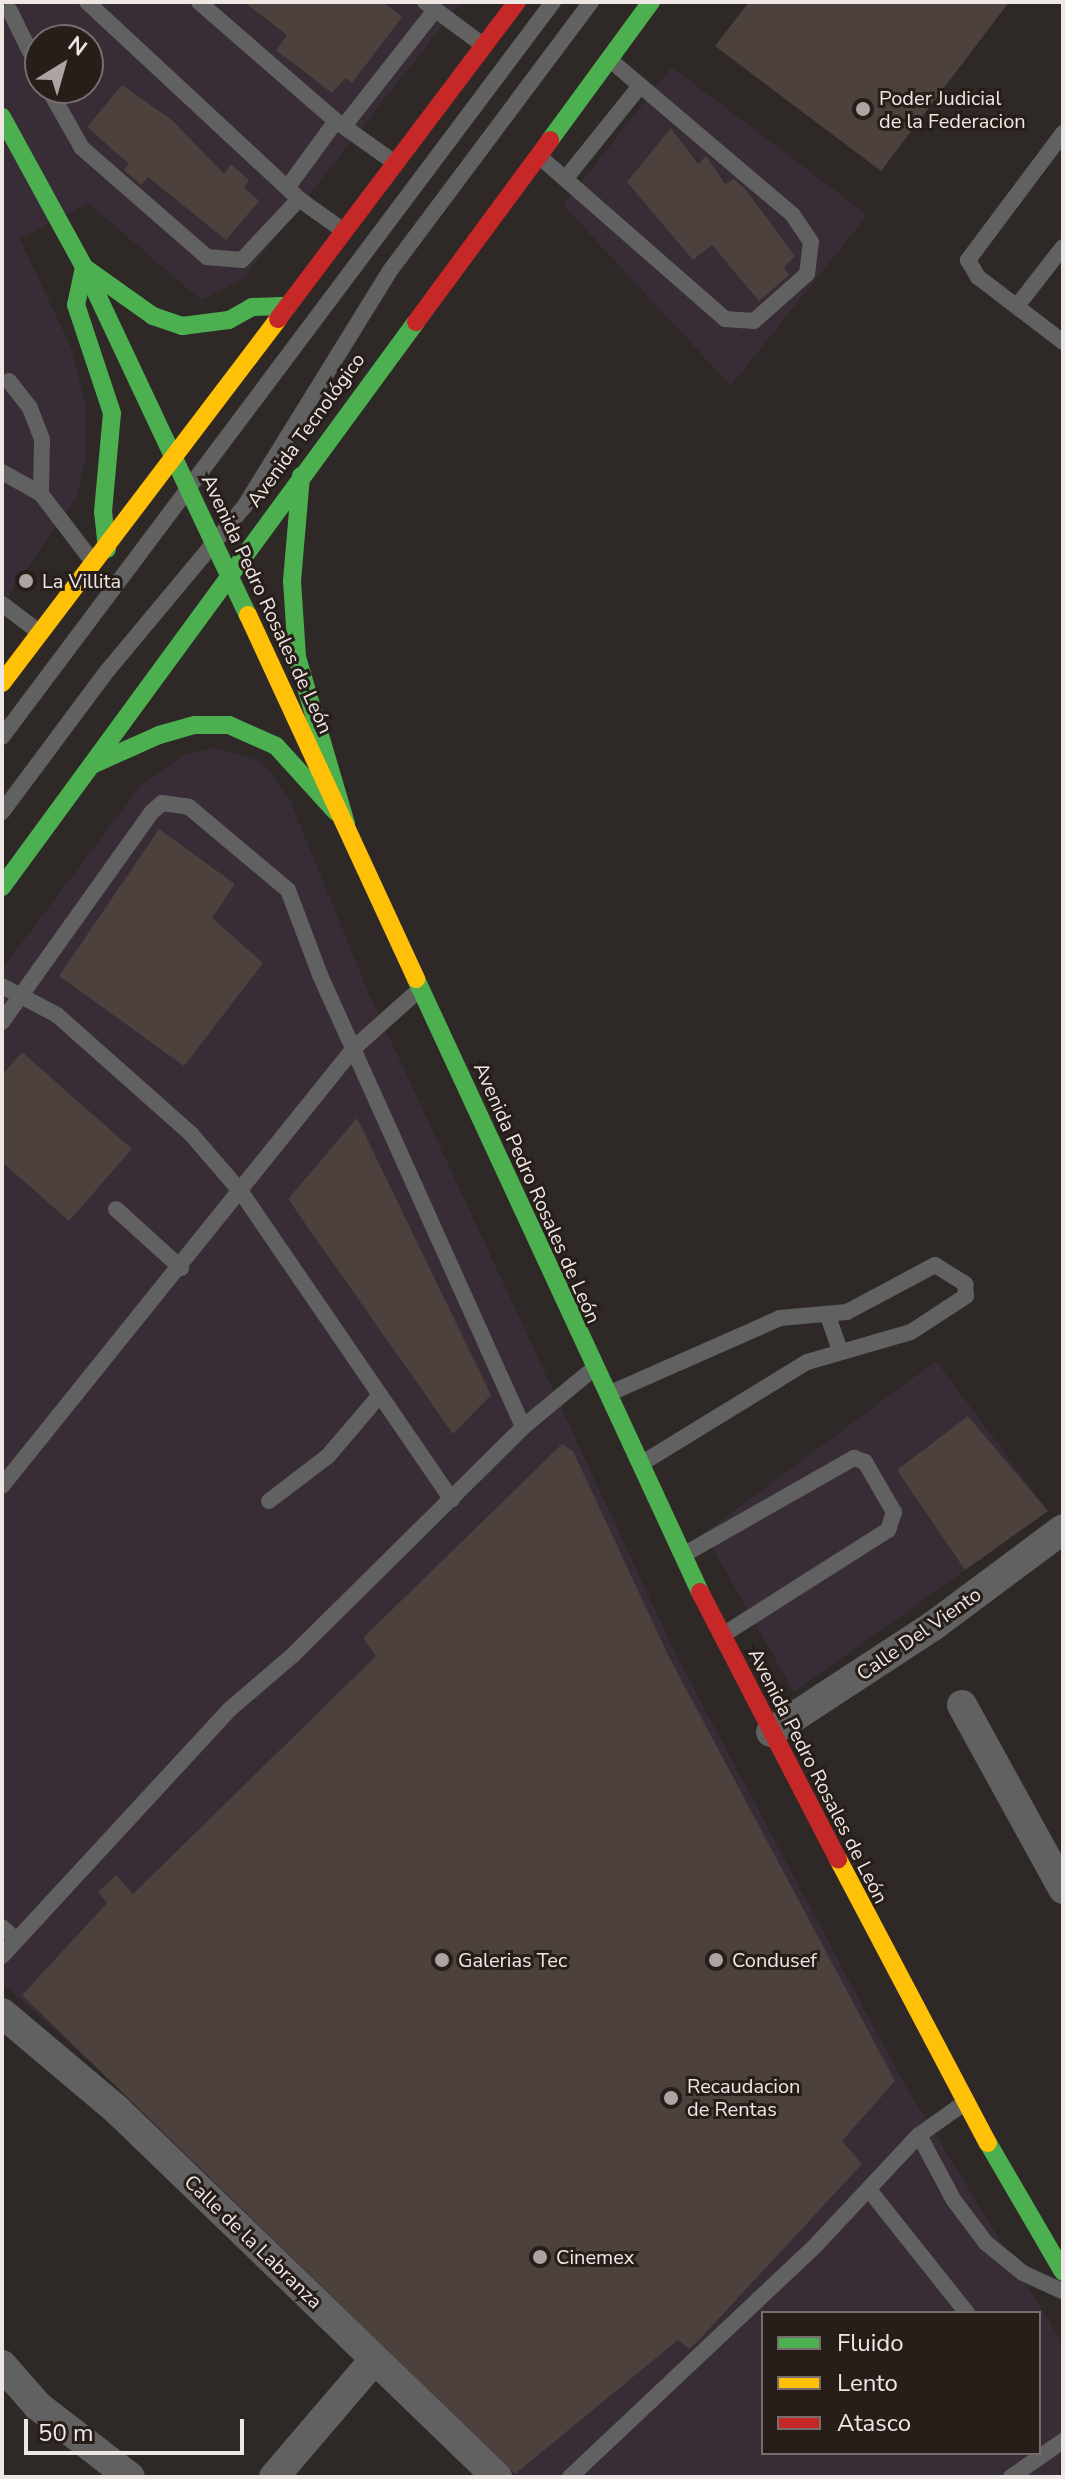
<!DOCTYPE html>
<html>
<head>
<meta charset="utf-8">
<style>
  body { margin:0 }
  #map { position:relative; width:1065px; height:2479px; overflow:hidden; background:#2e2927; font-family:"Nunito Sans",sans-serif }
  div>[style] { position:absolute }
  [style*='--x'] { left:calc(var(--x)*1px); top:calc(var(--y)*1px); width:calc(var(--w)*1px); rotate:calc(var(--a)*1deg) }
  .commercial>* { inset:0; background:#382c37 }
  .building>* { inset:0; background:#4c413c }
  .lane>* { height:16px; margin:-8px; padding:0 8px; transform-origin:8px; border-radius:8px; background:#616161 }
  .street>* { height:30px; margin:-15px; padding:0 15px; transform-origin:15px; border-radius:15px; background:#616161 }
  .fast>* { height:18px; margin:-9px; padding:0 9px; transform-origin:9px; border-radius:9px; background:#4caf50 }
  .slow>* { height:18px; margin:-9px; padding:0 9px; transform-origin:9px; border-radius:9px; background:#ffc107 }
  .jam>* { height:18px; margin:-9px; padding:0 9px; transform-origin:9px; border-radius:9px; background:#c62828 }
  .dots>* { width:22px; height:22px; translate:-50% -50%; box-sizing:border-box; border:4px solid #271e1a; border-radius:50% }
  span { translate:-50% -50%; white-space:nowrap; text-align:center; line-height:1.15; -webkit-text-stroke:6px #271e1a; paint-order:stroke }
  .poi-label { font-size:20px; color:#eee7e4 }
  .left { translate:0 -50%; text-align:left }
  .street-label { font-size:20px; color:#eee7e4 }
  .frame { position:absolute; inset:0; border:4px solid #eee7e4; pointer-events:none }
  .legend { position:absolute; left:761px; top:2311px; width:280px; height:144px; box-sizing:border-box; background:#271e1a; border:2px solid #776e6b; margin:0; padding:10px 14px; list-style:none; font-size:24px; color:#eee7e4 }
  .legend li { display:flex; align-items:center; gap:16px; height:40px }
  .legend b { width:40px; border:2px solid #776e6b }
  .north { position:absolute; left:24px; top:24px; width:80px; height:80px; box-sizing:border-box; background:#271e1a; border:2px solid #776e6b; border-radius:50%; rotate:37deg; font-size:22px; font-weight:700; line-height:32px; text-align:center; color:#eee7e4 }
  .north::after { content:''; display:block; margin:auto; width:28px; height:36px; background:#aba4a2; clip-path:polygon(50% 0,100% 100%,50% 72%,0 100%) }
  .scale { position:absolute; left:24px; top:2419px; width:220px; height:36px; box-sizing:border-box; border:4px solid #eee7e4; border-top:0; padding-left:10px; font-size:24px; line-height:28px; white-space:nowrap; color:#eee7e4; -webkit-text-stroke:6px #271e1a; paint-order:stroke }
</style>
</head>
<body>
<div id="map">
  <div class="commercial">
    <div style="clip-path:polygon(evenodd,2px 2px,461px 2px,242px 280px,201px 300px,88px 203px,20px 239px,72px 350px,86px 407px,86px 457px,77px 496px,2px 605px,2px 2px,40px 40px,88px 40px,88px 88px,40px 88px,40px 40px)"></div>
    <div style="clip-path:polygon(672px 67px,867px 215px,731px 386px,563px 205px)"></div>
    <div style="clip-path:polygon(evenodd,214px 748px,262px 762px,289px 798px,369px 994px,677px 1657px,901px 2078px,1063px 2344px,1060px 2477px,510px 2477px,102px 2073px,2px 1983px,2px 969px,142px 784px,184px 755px,214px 748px,763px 2313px,1039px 2313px,1039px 2453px,763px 2453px,763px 2313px)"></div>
    <div style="clip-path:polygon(936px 1361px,1048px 1511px,794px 1692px,704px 1533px)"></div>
  </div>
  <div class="building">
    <div style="clip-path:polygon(244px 2px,383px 2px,402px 17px,352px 83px,345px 78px,332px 93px,276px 50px,287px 35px)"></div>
    <div style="clip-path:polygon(749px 2px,1009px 2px,881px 171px,715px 46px)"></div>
    <div style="clip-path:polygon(122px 85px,172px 120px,224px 174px,231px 164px,249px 180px,244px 187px,259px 201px,226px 240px,148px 177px,141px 185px,124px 170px,129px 164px,87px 127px)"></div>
    <div style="clip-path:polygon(671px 128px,698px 164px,706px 156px,725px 184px,734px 179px,746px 190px,795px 256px,784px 267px,789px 275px,759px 301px,712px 245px,693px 260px,627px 182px)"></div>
    <div style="clip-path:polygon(159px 829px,235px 884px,212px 918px,263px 963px,184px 1066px,59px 976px)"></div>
    <div style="clip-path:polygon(22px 1052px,132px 1149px,69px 1221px,2px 1162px,2px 1075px)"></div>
    <div style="clip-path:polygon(357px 1118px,491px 1395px,453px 1434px,288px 1199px)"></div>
    <div style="clip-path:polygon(968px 1416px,1048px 1511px,965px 1570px,897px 1470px)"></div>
    <div style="clip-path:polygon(562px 1444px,573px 1451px,668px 1655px,895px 2081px,842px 2141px,862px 2164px,698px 2341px,689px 2349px,678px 2340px,515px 2474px,22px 1995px,107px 1903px,98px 1892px,116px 1875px,133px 1894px,376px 1656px,363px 1638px)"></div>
  </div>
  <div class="lane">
    <div style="--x:87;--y:2;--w:289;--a:42.9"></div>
    <div style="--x:299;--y:199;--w:52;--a:35.5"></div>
    <div style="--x:199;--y:2;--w:181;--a:41"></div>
    <div style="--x:336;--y:121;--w:72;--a:35.4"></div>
    <div style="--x:425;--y:2;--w:72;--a:36.6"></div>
    <div style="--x:10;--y:11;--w:68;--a:63.8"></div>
    <div style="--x:48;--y:88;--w:69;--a:60.5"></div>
    <div style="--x:82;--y:148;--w:166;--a:41.1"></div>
    <div style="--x:207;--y:257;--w:35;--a:5"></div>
    <div style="--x:242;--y:260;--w:83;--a:-46.9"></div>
    <div style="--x:344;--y:126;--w:147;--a:-51.9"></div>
    <div style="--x:1063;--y:133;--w:159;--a:126.8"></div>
    <div style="--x:968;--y:260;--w:20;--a:60"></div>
    <div style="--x:978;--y:277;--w:107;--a:37.4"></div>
    <div style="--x:540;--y:157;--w:246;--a:41.2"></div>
    <div style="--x:725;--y:319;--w:29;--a:4"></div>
    <div style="--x:754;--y:321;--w:71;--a:-41.6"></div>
    <div style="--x:807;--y:274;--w:32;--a:-83"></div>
    <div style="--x:811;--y:242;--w:32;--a:-124"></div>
    <div style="--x:793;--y:215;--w:240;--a:-139.7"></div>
    <div style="--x:566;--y:178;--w:118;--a:-51.2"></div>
    <div style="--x:290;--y:184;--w:78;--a:-53.9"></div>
    <div style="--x:1017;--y:306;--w:75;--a:-52.1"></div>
    <div style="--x:9;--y:381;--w:34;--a:52"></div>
    <div style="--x:30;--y:408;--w:34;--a:69"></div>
    <div style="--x:42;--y:440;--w:54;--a:91.1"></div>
    <div style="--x:2;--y:472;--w:45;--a:29.4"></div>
    <div style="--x:41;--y:494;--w:86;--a:52.6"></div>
    <div style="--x:2;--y:604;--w:46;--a:37.1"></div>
    <div style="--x:2;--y:737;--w:919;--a:-53.14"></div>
    <div style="--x:2;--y:812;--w:177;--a:-53.3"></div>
    <div style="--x:108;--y:670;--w:212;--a:-50.2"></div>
    <div style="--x:244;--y:507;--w:276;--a:-58.3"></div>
    <div style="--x:389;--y:272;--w:337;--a:-53.2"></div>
    <div style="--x:2;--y:986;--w:62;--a:27.8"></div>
    <div style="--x:57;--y:1015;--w:179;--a:41.6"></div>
    <div style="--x:191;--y:1134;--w:77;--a:49.2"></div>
    <div style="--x:241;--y:1192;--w:373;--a:55.6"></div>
    <div style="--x:2;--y:1022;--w:258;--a:-54.5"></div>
    <div style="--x:152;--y:812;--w:13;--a:-42"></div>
    <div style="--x:162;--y:803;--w:27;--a:8"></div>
    <div style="--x:189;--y:807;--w:129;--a:40"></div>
    <div style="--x:288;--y:890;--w:91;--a:69.4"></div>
    <div style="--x:320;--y:975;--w:495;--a:65.8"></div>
    <div style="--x:116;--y:1209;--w:88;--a:42.2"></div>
    <div style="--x:828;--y:1316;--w:34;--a:71"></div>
    <div style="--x:608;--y:1394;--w:188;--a:-23.8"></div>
    <div style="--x:780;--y:1318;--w:67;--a:-5.1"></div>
    <div style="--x:847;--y:1312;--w:100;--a:-28.1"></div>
    <div style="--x:935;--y:1265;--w:36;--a:32"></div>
    <div style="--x:965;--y:1284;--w:12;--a:85"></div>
    <div style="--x:966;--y:1296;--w:66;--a:146.8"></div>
    <div style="--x:911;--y:1332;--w:108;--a:163.9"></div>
    <div style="--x:807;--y:1362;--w:193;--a:148.5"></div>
    <div style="--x:2;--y:1486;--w:562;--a:-51.21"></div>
    <div style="--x:354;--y:1048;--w:89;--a:-41.8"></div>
    <div style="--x:269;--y:1501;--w:74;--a:-37.3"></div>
    <div style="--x:328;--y:1456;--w:80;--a:-49.6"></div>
    <div style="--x:683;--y:1555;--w:197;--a:-29.6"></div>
    <div style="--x:854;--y:1458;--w:12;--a:20"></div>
    <div style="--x:865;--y:1462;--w:58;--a:59.9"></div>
    <div style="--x:894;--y:1512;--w:19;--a:108"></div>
    <div style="--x:888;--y:1530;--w:194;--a:147.6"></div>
    <div style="--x:2;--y:1927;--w:19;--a:43"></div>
    <div style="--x:2;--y:1956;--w:336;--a:-47.3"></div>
    <div style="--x:230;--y:1709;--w:83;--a:-40.6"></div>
    <div style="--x:293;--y:1655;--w:324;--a:-44.7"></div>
    <div style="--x:523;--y:1427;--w:89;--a:-39.6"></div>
    <div style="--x:919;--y:2135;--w:72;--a:62"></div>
    <div style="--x:953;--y:2199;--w:55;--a:53.1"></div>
    <div style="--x:986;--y:2243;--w:48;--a:39"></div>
    <div style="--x:1023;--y:2273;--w:43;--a:24.8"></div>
    <div style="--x:870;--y:2191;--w:156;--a:51.5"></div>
    <div style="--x:570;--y:2477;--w:337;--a:-43.3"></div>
    <div style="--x:815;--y:2246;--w:152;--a:-46.9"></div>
    <div style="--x:919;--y:2135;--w:54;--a:-35.2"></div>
    <div style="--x:1011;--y:2477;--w:63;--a:-34.7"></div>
  </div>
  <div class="street">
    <div style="--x:962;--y:1705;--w:210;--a:61.2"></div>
    <div style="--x:771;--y:1732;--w:194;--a:-33.2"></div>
    <div style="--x:933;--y:1626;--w:162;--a:-36.7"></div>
    <div style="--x:2;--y:2013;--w:149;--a:40.1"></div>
    <div style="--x:116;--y:2109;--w:530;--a:44.01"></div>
    <div style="--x:2;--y:2365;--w:55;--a:48.7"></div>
    <div style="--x:38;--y:2406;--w:116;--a:37.7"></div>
    <div style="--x:274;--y:2477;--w:154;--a:-49.5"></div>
  </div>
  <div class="fast">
    <div style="--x:2;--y:117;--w:171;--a:61.3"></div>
    <div style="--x:84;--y:267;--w:385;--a:64.8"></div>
    <div style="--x:550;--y:140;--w:171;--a:-53.8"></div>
    <div style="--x:301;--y:476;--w:105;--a:94.9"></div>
    <div style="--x:292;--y:581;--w:76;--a:86.2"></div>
    <div style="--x:297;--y:657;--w:174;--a:73.6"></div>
    <div style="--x:107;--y:549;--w:37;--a:-96"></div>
    <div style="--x:103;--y:512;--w:99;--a:-84.8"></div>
    <div style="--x:112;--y:413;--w:114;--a:-108.4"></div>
    <div style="--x:76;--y:305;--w:39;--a:-78"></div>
    <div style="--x:84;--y:267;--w:85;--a:35.4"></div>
    <div style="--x:153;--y:316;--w:31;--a:19"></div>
    <div style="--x:182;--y:326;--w:47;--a:-7.3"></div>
    <div style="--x:229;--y:320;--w:26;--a:-29"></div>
    <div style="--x:252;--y:307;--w:36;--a:-2"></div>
    <div style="--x:94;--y:764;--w:71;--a:-24"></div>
    <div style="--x:159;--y:735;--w:37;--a:-16"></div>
    <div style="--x:195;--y:725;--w:34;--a:0"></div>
    <div style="--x:229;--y:725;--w:51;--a:24.1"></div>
    <div style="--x:276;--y:746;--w:89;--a:47.7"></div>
    <div style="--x:2;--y:887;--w:700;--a:-53.77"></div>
    <div style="--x:416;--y:979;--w:676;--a:65.14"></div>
    <div style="--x:988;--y:2143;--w:149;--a:59.8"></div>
  </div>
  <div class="slow">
    <div style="--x:248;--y:615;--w:401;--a:65.2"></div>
    <div style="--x:2;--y:683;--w:457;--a:-52.8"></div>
    <div style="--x:838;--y:1859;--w:321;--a:62.2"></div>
  </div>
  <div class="jam">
    <div style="--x:278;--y:319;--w:397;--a:-53"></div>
    <div style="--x:416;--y:322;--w:226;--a:-53.6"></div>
    <div style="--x:700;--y:1592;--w:301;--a:62.7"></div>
  </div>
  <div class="dots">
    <div style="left:863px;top:109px;background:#aba4a2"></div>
    <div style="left:26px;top:581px;background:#aba4a2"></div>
    <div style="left:442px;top:1960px;background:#aba4a2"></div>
    <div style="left:716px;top:1960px;background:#aba4a2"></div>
    <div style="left:671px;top:2098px;background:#aba4a2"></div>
    <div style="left:540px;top:2257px;background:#aba4a2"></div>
  </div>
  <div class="poi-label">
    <span class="left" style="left:879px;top:110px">Poder Judicial<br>de la Federacion</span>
    <span class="left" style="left:42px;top:581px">La Villita</span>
    <span class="left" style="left:458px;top:1960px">Galerias Tec</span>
    <span class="left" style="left:732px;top:1960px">Condusef</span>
    <span class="left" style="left:687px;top:2098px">Recaudacion<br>de Rentas</span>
    <span class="left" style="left:556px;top:2257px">Cinemex</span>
  </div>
  <div class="street-label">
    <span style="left:306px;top:430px;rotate:-54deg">Avenida Tecnológico</span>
    <span style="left:267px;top:604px;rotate:65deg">Avenida Pedro Rosales de León</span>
    <span style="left:537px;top:1193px;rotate:66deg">Avenida Pedro Rosales de León</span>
    <span style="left:919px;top:1634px;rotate:-35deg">Calle Del Viento</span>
    <span style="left:818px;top:1776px;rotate:63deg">Avenida Pedro Rosales de León</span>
    <span style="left:253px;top:2242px;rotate:44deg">Calle de la Labranza</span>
  </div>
  <div class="frame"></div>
  <ul class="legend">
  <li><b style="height:10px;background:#4caf50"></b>Fluido</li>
  <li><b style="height:10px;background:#ffc107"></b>Lento</li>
  <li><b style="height:10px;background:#c62828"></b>Atasco</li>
  </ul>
  <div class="north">N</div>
  <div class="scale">50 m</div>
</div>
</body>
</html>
